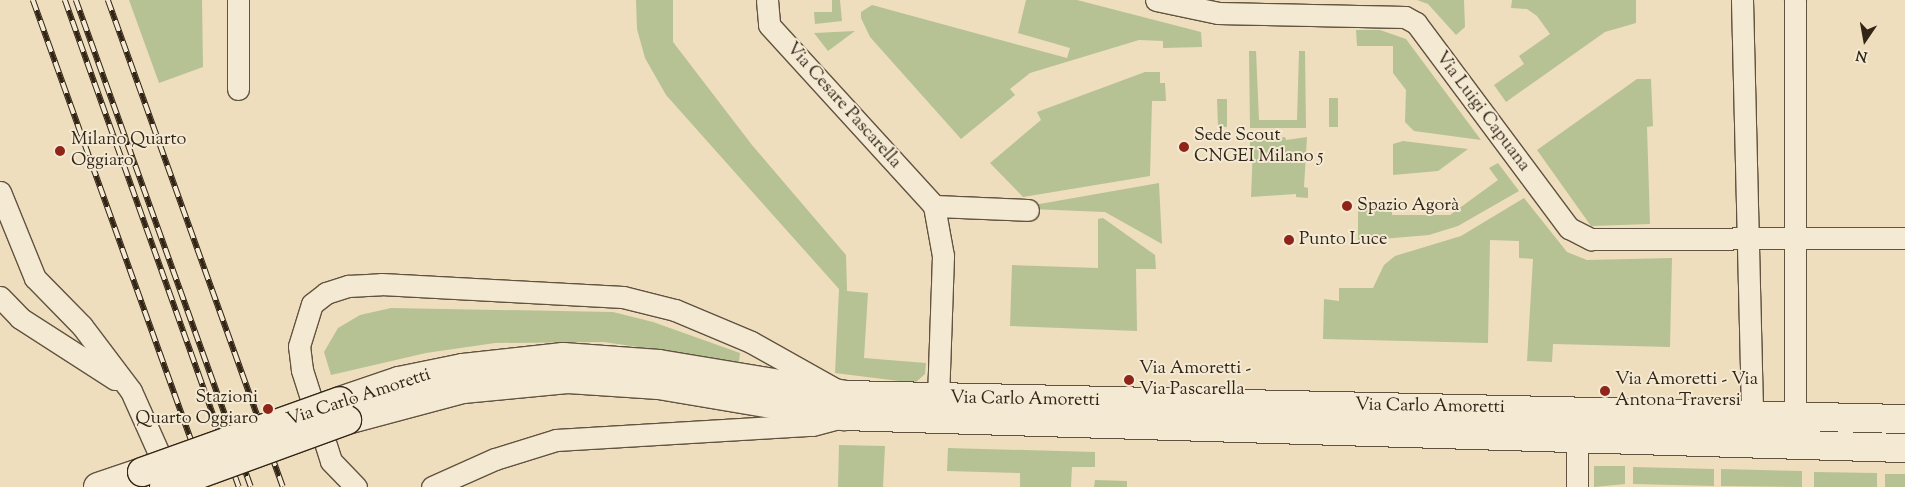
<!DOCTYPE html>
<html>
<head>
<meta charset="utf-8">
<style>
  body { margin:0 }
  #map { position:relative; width:1905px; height:487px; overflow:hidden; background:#eedebd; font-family:"Sorts Mill Goudy",serif }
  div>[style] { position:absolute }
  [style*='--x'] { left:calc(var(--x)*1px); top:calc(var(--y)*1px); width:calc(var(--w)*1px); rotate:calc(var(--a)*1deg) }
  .green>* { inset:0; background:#b6c293 }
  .roads { filter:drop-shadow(1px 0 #615340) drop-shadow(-1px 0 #615340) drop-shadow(0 1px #615340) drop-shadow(0 -1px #615340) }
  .street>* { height:21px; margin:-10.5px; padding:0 10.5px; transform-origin:10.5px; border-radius:10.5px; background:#f4ead4 }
  .secondary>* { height:28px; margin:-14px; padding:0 14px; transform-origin:14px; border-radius:14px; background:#f4ead4 }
  .rail>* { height:5.5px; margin-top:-2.75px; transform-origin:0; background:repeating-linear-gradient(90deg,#f4ead4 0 11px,#322516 0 22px); box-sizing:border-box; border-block:1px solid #322516 }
  .bridges { filter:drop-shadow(1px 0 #322516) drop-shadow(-1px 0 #322516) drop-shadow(0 1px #322516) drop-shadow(0 -1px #322516) }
  .secondary-bridge>* { height:28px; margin:-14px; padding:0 14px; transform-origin:14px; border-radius:14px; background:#f4ead4 }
  .dots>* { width:14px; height:14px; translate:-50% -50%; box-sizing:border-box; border:2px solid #f4ead4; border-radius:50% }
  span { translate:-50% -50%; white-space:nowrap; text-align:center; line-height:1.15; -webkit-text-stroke:4px #f4ead4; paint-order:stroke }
  .street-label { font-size:18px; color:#322516 }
  .poi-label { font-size:18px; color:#322516 }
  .left { translate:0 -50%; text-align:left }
  .right { translate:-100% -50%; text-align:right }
  .north { position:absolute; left:1840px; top:15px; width:50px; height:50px; -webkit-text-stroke:4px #f4ead4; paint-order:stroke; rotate:192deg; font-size:14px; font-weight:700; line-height:20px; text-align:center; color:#322516 }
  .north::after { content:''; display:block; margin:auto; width:18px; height:22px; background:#322516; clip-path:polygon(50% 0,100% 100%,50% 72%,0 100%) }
</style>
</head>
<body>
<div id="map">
  <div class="green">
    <div style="clip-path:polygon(129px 0,202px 0,203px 67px,159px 83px)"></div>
    <div style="clip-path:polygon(636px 0,673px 0,673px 42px,752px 145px,846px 255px,847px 291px,868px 293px,864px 358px,926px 363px,925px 374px,915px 383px,835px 373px,839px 289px,666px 95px,645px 58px,637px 29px)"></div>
    <div style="clip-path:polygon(832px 0,840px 0,842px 21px,815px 24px,814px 12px,832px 12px)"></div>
    <div style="clip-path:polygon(1026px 0,1077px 0,1201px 32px,1202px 47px,1163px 48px,1163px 41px,1139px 40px,1030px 73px,1010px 89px,1015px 95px,961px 139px,870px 37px,861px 18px,861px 12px,872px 5px,1067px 58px,1070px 48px,1018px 33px)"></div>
    <div style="clip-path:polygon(1417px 0,1464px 0,1465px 27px,1456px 35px,1428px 4px)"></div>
    <div style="clip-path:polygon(1512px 0,1636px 0,1636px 23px,1605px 32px,1506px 102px,1494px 85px,1524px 64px,1519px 56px,1550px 34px,1537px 16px,1527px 9px,1511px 8px)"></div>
    <div style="clip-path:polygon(1356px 30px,1380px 30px,1406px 39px,1481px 140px,1414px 131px,1405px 122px,1406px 90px,1393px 73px,1393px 46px,1357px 46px)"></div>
    <div style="clip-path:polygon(855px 31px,828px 51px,814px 33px)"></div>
    <div style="clip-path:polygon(1249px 51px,1256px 51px,1259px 120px,1297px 120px,1299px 51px,1305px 51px,1306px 128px,1250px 128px)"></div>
    <div style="clip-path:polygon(1145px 72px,1160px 72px,1160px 83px,1165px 83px,1166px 101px,1152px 101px,1150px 176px,1023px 197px,990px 163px,1041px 120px,1037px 112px)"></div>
    <div style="clip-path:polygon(1637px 79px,1651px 79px,1653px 126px,1647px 127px,1650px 224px,1591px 226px,1537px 150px)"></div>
    <div style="clip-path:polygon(1329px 98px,1338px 98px,1338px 127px,1329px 127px)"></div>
    <div style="clip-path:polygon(1217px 99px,1227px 99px,1227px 127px,1218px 127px)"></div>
    <div style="clip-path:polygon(1250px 137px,1261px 137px,1261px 140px,1285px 137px,1286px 140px,1307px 137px,1304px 187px,1308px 188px,1308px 198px,1296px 197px,1296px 194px,1251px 197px,1253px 147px,1250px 147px)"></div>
    <div style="clip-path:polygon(1403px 141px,1468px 149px,1438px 171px,1393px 175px,1393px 144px)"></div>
    <div style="clip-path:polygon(1498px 163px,1519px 191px,1458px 226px,1429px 235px,1358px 241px,1358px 205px,1392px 204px,1392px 215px,1450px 215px,1498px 180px,1489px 168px)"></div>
    <div style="clip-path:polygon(1159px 183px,1162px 244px,1105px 212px,1030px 209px,1028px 206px)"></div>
    <div style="clip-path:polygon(1524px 198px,1567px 252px,1587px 260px,1672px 258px,1670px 347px,1553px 344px,1552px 362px,1527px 361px,1533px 259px,1519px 258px,1519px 241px,1490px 240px,1488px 343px,1323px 339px,1324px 299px,1339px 301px,1339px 288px,1373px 288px,1384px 265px,1395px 256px,1461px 236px)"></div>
    <div style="clip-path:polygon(1103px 218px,1155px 255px,1156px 269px,1136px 269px,1137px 331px,1010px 326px,1012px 265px,1098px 268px,1098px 219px)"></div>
    <div style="clip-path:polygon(391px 308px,613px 312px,653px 322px,740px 353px,739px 362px,604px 342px,495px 343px,426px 353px,331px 375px,324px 352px,338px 328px,360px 315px)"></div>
    <div style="clip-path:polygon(839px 445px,885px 446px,883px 487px,838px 487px)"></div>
    <div style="clip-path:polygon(948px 448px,1095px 452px,1095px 467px,1072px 467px,1071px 487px,1020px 487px,1020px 473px,947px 471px)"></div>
    <div style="clip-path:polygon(1594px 466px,1625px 466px,1625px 484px,1594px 487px)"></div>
    <div style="clip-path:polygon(1633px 467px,1714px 469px,1714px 486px,1633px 484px)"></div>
    <div style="clip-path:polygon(1721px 469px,1802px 471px,1802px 487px,1721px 486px)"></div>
    <div style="clip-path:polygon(1814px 472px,1877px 473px,1877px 487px,1814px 487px)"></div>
    <div style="clip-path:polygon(1885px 474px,1905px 474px,1905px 487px,1885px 487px)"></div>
    <div style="clip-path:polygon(1095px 480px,1127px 481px,1127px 487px,1094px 487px)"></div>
  </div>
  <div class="roads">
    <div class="street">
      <div style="--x:238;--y:0;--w:89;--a:90"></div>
      <div style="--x:767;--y:0;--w:25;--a:85"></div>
      <div style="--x:769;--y:25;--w:245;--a:47.6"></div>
      <div style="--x:934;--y:206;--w:51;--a:79.8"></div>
      <div style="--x:943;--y:256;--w:143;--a:92"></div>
      <div style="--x:1156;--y:0;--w:63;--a:11.8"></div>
      <div style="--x:1218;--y:13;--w:187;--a:1.2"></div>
      <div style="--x:1405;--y:17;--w:13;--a:29"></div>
      <div style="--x:1416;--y:23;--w:256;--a:53.3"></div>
      <div style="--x:1569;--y:228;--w:25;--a:27"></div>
      <div style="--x:1591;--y:239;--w:314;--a:-0.2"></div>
      <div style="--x:1742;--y:0;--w:415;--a:88.6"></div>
      <div style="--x:1752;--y:415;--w:14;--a:56"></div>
      <div style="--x:0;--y:192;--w:93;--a:67.9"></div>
      <div style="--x:35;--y:278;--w:67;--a:45.6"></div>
      <div style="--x:82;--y:326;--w:81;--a:53"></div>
      <div style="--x:131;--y:391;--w:95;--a:65.9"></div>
      <div style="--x:934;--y:206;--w:94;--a:2.4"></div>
      <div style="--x:0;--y:297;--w:29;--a:46"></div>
      <div style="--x:20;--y:318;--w:113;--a:32.7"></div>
      <div style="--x:1786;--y:427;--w:14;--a:-51"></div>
      <div style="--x:1795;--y:416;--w:416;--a:-90"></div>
      <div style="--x:356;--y:487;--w:36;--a:-134"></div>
      <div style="--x:331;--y:461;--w:96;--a:-107.7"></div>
      <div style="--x:302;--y:370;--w:24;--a:-97"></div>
      <div style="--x:299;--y:346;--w:44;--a:-72.8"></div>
      <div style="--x:312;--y:304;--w:18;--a:-38"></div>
      <div style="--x:326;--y:293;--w:23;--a:-18"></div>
      <div style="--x:348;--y:286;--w:33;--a:-3"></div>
      <div style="--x:381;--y:284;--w:242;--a:3.1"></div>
      <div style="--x:623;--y:297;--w:54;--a:14"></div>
      <div style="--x:675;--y:310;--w:82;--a:22.8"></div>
      <div style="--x:751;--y:342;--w:98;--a:29.2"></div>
      <div style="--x:432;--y:487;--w:69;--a:-24"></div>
      <div style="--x:495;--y:459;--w:64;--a:-17.3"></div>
      <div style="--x:556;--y:440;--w:256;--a:-3.4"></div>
      <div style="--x:812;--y:425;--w:30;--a:-15"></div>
      <div style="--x:1577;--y:487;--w:47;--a:-90"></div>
    </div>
    <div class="secondary">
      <div style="--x:340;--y:401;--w:62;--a:-18.7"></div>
      <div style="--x:399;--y:381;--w:65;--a:-11.5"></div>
      <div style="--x:463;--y:368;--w:101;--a:-6.3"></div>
      <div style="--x:563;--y:357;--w:96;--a:4.2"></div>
      <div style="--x:659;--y:364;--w:190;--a:9.4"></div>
      <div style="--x:846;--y:395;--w:1059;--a:1.3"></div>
      <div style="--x:347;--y:420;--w:120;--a:-15"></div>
      <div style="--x:463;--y:389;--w:105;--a:-5.4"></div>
      <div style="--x:568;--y:379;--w:91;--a:3.8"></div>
      <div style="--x:659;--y:385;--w:187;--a:9.6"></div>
      <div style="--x:843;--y:416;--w:1062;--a:1.73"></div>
      <div style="--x:98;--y:487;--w:46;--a:-18.8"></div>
    </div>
  </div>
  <div class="rail">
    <div style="--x:33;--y:0;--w:517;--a:70.23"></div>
    <div style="--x:65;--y:0;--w:517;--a:70.34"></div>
    <div style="--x:76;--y:0;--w:517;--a:70.23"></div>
    <div style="--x:108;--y:0;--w:517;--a:70.23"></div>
  </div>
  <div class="bridges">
    <div class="secondary-bridge">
      <div style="--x:142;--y:472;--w:210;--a:-19.7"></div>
      <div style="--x:164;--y:487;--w:195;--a:-20.1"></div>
    </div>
  </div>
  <div class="dots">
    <div style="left:1184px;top:147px;background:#8f2418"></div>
    <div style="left:60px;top:151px;background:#8f2418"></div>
    <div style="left:1347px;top:206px;background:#8f2418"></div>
    <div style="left:1289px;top:240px;background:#8f2418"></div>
    <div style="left:1129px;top:380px;background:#8f2418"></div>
    <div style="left:1605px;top:391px;background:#8f2418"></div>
    <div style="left:268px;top:409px;background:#8f2418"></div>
  </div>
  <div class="street-label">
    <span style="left:843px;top:106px;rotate:48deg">Via Cesare Pascarella</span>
    <span style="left:1482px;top:112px;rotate:53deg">Via Luigi Capuana</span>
    <span style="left:359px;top:398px;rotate:-18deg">Via Carlo Amoretti</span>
    <span style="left:1025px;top:400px;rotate:1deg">Via Carlo Amoretti</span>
    <span style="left:1430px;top:407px;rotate:1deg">Via Carlo Amoretti</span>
  </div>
  <div class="poi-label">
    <span class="left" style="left:1194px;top:147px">Sede Scout<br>CNGEI Milano 5</span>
    <span class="left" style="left:71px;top:151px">Milano Quarto<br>Oggiaro</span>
    <span class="left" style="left:1357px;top:206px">Spazio Agorà</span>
    <span class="left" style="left:1299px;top:240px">Punto Luce</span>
    <span class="left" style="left:1139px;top:380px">Via Amoretti -<br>Via Pascarella</span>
    <span class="left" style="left:1615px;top:391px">Via Amoretti - Via<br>Antona Traversi</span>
    <span class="right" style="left:258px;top:409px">Stazioni<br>Quarto Oggiaro</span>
  </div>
  <div class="north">N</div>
</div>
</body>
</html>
